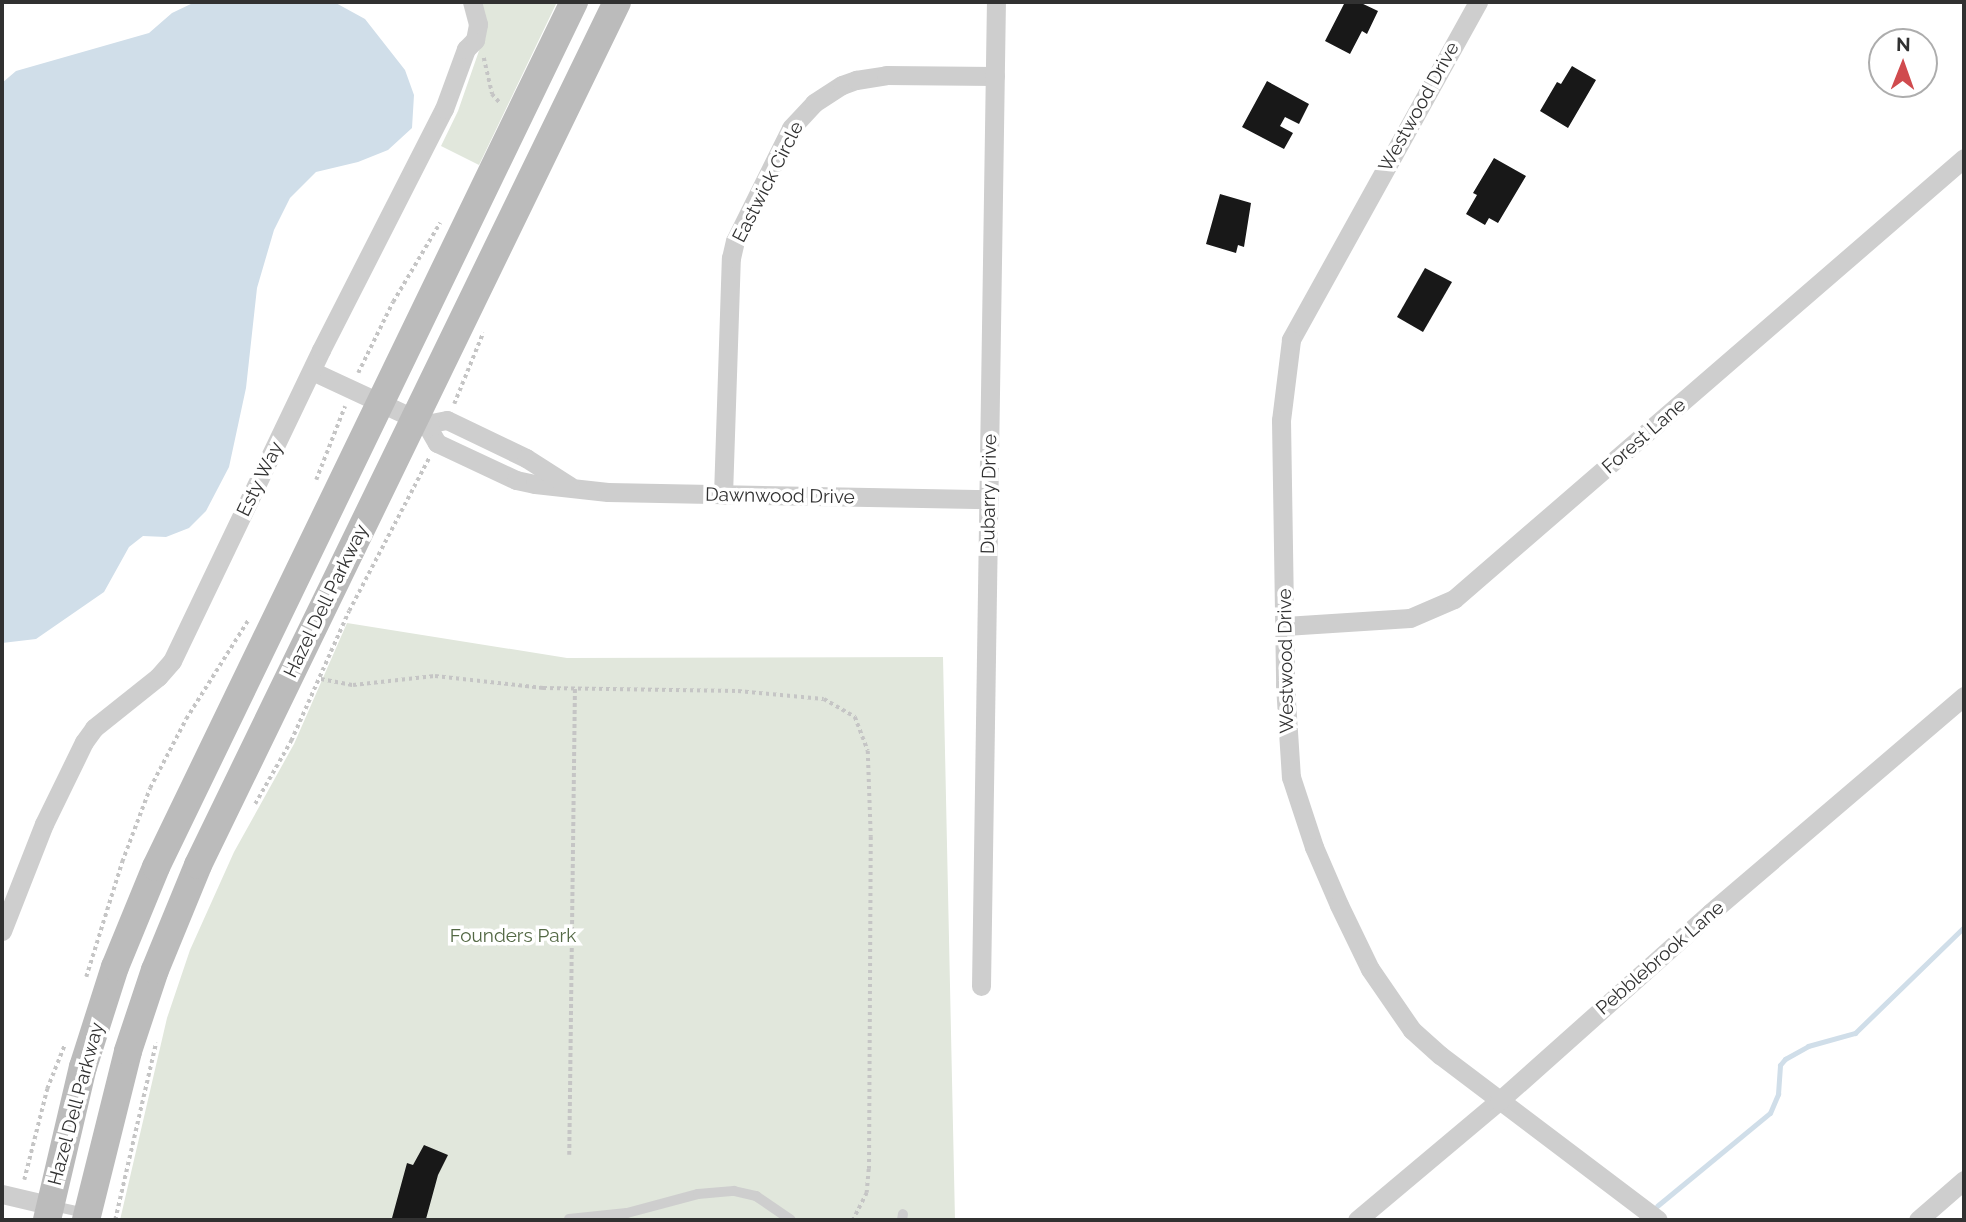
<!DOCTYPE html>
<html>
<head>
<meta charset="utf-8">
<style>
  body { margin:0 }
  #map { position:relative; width:1966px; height:1222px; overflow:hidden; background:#fff; font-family:Raleway,sans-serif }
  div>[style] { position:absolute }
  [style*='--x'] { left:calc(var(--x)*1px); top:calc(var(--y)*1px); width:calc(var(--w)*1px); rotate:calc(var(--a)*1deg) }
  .green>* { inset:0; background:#e1e7dc }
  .water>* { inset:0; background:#d0dee9 }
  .stream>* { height:5px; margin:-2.5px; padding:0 2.5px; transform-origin:2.5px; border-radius:2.5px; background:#d0dee9 }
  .building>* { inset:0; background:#181818 }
  .path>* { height:3.5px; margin-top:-1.75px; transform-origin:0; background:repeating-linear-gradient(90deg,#c5c5c5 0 3.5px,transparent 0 7px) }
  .lane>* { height:10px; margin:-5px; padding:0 5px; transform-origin:5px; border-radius:5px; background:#cecece }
  .street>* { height:19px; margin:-9.5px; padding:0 9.5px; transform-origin:9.5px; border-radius:9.5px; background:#cecece }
  .secondary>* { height:28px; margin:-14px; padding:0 14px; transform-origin:14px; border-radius:14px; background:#bbb }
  span { translate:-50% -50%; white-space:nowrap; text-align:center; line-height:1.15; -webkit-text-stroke:7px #fff; paint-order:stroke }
  .street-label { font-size:19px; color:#313131 }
  .park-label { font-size:19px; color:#536844 }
  .frame { position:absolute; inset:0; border:4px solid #313131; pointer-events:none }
  .north { position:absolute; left:1868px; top:28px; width:70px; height:70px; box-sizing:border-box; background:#fff; border:2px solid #adadad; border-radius:50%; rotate:1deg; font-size:19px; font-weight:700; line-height:28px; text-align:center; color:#313131 }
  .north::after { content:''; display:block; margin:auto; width:24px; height:32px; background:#d04b4e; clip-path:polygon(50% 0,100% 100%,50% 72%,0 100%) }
</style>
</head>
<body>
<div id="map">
  <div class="green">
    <div style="clip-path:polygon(482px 2px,557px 2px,479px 165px,441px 146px,458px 111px,481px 45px)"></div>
    <div style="clip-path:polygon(347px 623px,567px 658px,943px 657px,955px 1220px,120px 1220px,167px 1018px,190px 950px,234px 852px,294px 744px)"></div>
  </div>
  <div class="water">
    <div style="clip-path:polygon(195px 2px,334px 2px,365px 19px,405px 70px,414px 95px,412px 128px,388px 150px,358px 162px,316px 172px,290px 198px,274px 230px,257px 288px,246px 388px,229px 467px,206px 511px,189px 528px,166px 537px,143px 536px,129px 547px,104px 592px,36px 639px,2px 643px,2px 83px,16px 71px,149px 33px,172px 13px)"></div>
  </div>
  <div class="stream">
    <div style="--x:1657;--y:1206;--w:146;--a:-39.5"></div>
    <div style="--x:1770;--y:1113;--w:21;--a:-67"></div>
    <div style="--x:1778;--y:1094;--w:29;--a:-86"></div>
    <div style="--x:1780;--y:1065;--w:8;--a:-50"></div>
    <div style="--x:1785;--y:1059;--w:26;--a:-29"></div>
    <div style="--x:1808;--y:1046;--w:49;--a:-15.5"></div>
    <div style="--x:1855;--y:1033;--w:152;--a:-44.2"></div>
  </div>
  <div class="building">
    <div style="clip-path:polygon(1345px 2px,1359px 2px,1378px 11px,1367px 34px,1362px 31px,1350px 54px,1325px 41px)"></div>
    <div style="clip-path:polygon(1572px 66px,1596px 80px,1568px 128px,1540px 111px,1557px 82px,1561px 84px)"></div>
    <div style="clip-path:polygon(1267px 81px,1309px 104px,1299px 124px,1285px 117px,1280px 126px,1293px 133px,1284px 149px,1242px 127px)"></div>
    <div style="clip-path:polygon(1494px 158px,1526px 176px,1498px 223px,1489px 218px,1485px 225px,1466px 214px,1477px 195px,1473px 193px)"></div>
    <div style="clip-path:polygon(1220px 194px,1251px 203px,1244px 247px,1238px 245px,1236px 253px,1206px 244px)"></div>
    <div style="clip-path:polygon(1425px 268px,1452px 282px,1423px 332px,1397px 317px)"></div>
    <div style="clip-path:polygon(424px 1145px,448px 1155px,438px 1175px,426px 1219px,392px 1218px,407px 1163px,413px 1165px)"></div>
  </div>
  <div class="path">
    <div style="--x:484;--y:58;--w:37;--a:77"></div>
    <div style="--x:492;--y:94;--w:13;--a:48"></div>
    <div style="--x:358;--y:373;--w:79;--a:-63.8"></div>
    <div style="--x:393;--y:302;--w:92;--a:-59.3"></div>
    <div style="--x:454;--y:404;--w:77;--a:-67.8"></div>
    <div style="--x:316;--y:480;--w:79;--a:-68.6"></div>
    <div style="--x:321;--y:679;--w:33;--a:11"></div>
    <div style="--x:353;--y:685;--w:82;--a:-6.3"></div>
    <div style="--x:435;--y:676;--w:109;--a:6.3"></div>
    <div style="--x:543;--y:688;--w:195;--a:0.9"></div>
    <div style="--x:738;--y:691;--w:86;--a:5.3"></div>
    <div style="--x:824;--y:699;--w:36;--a:30"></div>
    <div style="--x:855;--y:717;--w:36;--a:69"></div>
    <div style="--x:868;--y:751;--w:86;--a:88"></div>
    <div style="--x:871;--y:837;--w:332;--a:90.3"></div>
    <div style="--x:869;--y:1169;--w:24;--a:95"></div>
    <div style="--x:867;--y:1193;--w:30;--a:117"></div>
    <div style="--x:255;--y:804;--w:73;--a:-60.3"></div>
    <div style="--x:291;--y:741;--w:142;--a:-66"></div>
    <div style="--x:349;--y:611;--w:173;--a:-62.4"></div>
    <div style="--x:86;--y:977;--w:121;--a:-72.6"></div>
    <div style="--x:122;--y:862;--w:79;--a:-69.3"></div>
    <div style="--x:150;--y:788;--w:78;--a:-62.4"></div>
    <div style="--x:186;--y:719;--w:118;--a:-57.8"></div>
    <div style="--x:569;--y:1155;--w:467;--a:-89.3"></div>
    <div style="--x:24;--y:1180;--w:94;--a:-75.8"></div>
    <div style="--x:47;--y:1089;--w:48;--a:-68.2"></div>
    <div style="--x:115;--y:1220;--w:182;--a:-77"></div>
  </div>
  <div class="lane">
    <div style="--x:53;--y:1206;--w:34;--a:12"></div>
    <div style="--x:569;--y:1219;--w:58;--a:-5.9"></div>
    <div style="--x:627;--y:1213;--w:73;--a:-15"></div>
    <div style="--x:698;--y:1194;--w:36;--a:-5"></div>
    <div style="--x:734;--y:1191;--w:23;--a:13"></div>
    <div style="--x:756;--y:1196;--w:42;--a:34.4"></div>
    <div style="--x:902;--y:1220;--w:6;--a:-81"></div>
  </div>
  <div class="street">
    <div style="--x:1478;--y:2;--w:386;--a:119"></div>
    <div style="--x:1291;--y:340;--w:81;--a:97.1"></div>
    <div style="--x:1281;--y:420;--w:265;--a:89.1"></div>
    <div style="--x:1285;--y:685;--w:92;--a:86.3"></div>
    <div style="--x:1291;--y:777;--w:74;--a:71.8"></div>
    <div style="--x:1314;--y:847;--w:63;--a:66.7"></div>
    <div style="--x:1339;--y:905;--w:71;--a:64.2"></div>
    <div style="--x:1370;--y:969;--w:74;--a:55.5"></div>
    <div style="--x:1412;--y:1030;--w:38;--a:42"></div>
    <div style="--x:1440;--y:1055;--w:273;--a:37.1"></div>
    <div style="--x:312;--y:371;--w:126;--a:24.9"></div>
    <div style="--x:426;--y:424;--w:22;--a:60"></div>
    <div style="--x:437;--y:443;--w:87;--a:25.1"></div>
    <div style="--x:516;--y:480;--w:19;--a:12"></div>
    <div style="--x:535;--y:484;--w:73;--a:6.3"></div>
    <div style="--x:608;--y:492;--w:381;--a:1.1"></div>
    <div style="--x:426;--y:424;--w:21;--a:-11"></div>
    <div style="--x:447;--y:420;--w:88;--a:25.7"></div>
    <div style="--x:526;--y:458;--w:52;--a:32.5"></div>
    <div style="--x:723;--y:495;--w:237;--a:-88.1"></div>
    <div style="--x:731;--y:258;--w:17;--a:-77"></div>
    <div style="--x:735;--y:241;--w:126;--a:-63.6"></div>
    <div style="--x:791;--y:128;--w:34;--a:-47"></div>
    <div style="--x:814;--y:103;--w:33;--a:-33"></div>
    <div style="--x:842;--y:85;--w:15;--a:-20"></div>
    <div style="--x:856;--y:80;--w:30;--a:-9"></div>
    <div style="--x:886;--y:75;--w:109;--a:0.5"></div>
    <div style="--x:1285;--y:626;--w:125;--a:-3.7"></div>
    <div style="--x:1410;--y:618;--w:48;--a:-23.4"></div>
    <div style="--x:1454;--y:599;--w:674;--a:-40.85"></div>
    <div style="--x:2;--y:931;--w:115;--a:-68.6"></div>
    <div style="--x:44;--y:824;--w:91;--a:-64"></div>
    <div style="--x:84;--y:742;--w:17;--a:-54"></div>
    <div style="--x:94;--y:728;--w:82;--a:-38.6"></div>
    <div style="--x:158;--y:677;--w:21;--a:-49"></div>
    <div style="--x:172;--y:661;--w:345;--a:-64.4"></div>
    <div style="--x:321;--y:350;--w:271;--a:-63"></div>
    <div style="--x:444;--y:109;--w:64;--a:-69.9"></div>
    <div style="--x:466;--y:49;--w:13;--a:-45"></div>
    <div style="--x:475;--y:40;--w:16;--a:-79"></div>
    <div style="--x:478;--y:24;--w:23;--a:-105"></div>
    <div style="--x:981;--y:986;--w:984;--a:-89.13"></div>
    <div style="--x:2;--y:1194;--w:48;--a:13.2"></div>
    <div style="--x:1357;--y:1220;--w:185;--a:-40"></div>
    <div style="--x:1499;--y:1101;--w:283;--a:-41.7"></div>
    <div style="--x:1710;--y:913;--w:334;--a:-40.5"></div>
    <div style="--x:1918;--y:1220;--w:61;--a:-41"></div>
  </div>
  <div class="secondary">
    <div style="--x:47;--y:1220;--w:157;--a:-76.8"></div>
    <div style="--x:83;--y:1067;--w:105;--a:-72.3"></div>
    <div style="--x:115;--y:967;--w:108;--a:-67.7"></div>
    <div style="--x:156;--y:867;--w:961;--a:-64.21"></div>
    <div style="--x:86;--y:1220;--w:174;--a:-76"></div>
    <div style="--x:128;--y:1051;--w:85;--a:-71.6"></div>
    <div style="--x:155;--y:970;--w:113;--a:-67.7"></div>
    <div style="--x:198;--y:865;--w:959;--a:-64.1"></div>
  </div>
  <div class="street-label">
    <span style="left:1419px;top:107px;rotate:-61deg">Westwood Drive</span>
    <span style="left:768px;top:182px;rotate:-63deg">Eastwick Circle</span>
    <span style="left:1644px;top:436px;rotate:-41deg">Forest Lane</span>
    <span style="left:260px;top:479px;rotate:-64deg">Esty Way</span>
    <span style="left:989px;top:494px;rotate:-89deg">Dubarry Drive</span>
    <span style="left:780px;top:496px;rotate:1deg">Dawnwood Drive</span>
    <span style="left:326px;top:601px;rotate:-64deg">Hazel Dell Parkway</span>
    <span style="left:1286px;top:661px;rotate:-91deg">Westwood Drive</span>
    <span style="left:1660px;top:958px;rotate:-41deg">Pebblebrook Lane</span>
    <span style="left:76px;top:1104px;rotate:-75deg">Hazel Dell Parkway</span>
  </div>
  <div class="park-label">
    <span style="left:513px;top:936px">Founders Park</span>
  </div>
  <div class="frame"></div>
  <div class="north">N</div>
</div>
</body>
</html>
